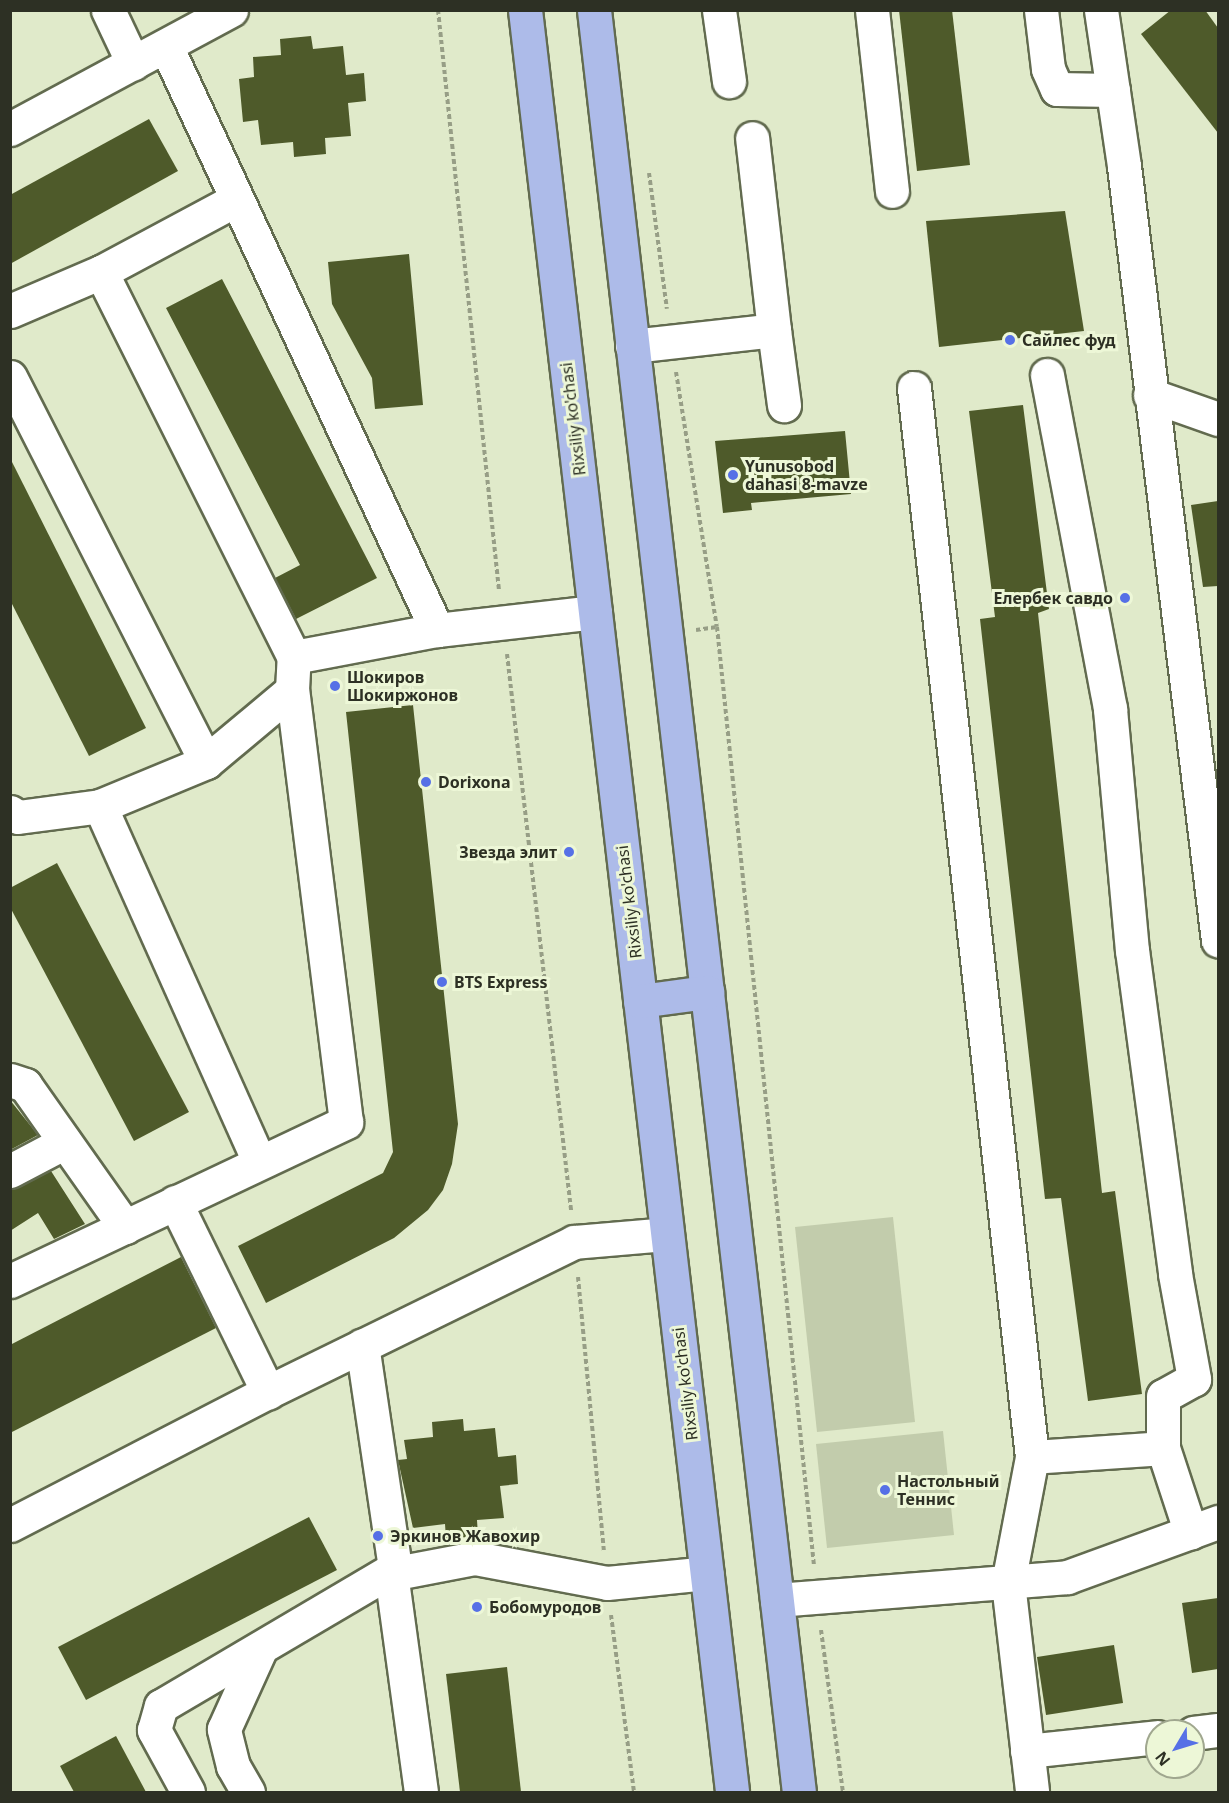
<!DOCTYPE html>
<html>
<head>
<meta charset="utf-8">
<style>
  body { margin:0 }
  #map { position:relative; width:1229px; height:1803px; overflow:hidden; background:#e0eaca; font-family:"Noto Sans",sans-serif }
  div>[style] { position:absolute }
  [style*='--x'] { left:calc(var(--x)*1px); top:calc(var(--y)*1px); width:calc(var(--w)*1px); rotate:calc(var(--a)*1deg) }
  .green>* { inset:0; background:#c2ccac }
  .building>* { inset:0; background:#4e5a2a }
  .path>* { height:4px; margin-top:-2px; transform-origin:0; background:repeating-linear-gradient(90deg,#979e86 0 4.5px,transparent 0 7.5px) }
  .roads { filter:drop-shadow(2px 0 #626b4f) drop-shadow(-2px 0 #626b4f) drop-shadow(0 2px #626b4f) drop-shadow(0 -2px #626b4f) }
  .minor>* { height:33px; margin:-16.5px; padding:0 16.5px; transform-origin:16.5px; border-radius:16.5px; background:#fff }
  .major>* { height:33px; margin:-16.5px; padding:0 16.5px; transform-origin:16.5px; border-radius:16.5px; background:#adbbe9 }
  .dots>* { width:16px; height:16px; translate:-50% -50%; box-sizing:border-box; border:3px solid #edf7d7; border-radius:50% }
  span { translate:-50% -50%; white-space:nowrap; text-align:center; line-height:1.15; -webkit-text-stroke:6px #edf7d7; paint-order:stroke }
  .poi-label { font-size:16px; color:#2d3024; font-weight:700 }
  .left { translate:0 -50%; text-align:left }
  .right { translate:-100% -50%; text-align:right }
  .street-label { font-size:16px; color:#2d3024 }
  .frame { position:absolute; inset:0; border:12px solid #2d3024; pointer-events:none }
  .north { position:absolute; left:1145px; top:1719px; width:60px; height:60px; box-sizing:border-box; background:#edf7d7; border:2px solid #a0a78f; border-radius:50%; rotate:232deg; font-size:16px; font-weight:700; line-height:24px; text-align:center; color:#2d3024 }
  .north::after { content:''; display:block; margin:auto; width:21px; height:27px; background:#5670e6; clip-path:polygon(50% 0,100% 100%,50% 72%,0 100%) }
</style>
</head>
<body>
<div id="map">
  <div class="green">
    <div style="clip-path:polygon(893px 1217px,915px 1422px,817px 1432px,795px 1227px)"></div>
    <div style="clip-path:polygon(943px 1431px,954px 1535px,827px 1548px,816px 1444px)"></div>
  </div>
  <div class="building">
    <div style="clip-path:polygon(899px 10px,952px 10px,970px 165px,917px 171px)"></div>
    <div style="clip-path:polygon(1171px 10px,1205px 10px,1218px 28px,1218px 133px,1141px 34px)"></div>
    <div style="clip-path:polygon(311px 36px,313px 49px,343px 46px,346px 75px,364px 73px,366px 101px,348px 103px,351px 136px,325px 138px,326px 154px,294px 157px,293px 142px,261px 145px,258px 120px,243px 122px,239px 79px,254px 77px,253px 57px,281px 55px,280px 39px)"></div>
    <div style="clip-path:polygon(149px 119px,178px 171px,10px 264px,10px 195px)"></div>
    <div style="clip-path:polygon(1065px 211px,1084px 331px,939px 347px,926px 221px)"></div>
    <div style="clip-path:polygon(409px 254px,423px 405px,375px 409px,372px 378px,332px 304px,328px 262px)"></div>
    <div style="clip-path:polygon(222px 279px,377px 578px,296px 619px,275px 578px,300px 565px,166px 308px)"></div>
    <div style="clip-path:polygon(1023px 405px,1049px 609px,1038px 613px,1102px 1193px,1115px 1191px,1142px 1394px,1088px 1401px,1061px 1198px,1045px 1199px,980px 619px,995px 617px,969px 411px)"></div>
    <div style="clip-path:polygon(845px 431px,851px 494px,751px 503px,752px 510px,723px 513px,715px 441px)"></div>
    <div style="clip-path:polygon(10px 458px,146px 728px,89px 756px,10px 600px)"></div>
    <div style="clip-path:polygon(1218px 501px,1218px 586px,1203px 587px,1191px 505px)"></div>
    <div style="clip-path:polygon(413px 705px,458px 1124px,452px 1164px,443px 1190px,428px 1210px,394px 1238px,266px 1303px,238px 1246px,383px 1173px,393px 1152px,346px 712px)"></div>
    <div style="clip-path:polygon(57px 863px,189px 1112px,134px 1141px,10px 907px,10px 888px)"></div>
    <div style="clip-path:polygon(10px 1100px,38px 1135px,10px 1150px)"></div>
    <div style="clip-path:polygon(51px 1171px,85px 1224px,54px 1239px,38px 1213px,10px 1231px,10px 1190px)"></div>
    <div style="clip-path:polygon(181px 1257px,216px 1328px,10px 1433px,10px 1345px)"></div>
    <div style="clip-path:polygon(463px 1419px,464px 1431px,495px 1428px,498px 1457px,516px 1455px,518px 1484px,500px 1486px,504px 1518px,477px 1520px,478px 1536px,446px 1539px,445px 1524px,413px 1528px,398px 1460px,407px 1459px,404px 1440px,433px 1437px,432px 1422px)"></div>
    <div style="clip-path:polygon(309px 1517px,337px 1570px,86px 1700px,58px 1647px)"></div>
    <div style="clip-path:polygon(1218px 1598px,1218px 1669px,1192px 1673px,1182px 1603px)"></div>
    <div style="clip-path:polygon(1114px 1645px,1123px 1703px,1046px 1715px,1037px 1657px)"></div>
    <div style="clip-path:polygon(507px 1667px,521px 1792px,460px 1792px,446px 1674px)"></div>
    <div style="clip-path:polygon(116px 1736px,146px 1792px,74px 1792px,60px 1766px)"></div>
  </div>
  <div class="path">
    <div style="--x:438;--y:10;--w:583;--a:84"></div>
    <div style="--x:649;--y:173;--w:137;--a:82.5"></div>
    <div style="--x:676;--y:372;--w:258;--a:80.9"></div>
    <div style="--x:717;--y:627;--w:944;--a:84.1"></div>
    <div style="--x:696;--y:630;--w:21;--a:-8"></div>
    <div style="--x:507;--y:654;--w:560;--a:83.43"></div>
    <div style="--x:578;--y:1277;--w:275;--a:84.6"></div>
    <div style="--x:611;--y:1615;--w:178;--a:82.6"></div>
    <div style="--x:821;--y:1630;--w:163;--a:82.3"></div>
  </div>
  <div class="roads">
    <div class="minor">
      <div style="--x:108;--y:10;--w:59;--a:64.7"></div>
      <div style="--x:719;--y:10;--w:72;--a:82"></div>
      <div style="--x:872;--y:10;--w:182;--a:83.7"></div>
      <div style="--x:1041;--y:10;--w:59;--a:83.2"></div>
      <div style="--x:1048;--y:69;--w:22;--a:66"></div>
      <div style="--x:1057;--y:89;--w:56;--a:1"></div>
      <div style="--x:1101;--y:10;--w:158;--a:81.6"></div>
      <div style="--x:1124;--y:166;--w:780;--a:83.08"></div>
      <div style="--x:166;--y:46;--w:644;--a:65.11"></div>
      <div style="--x:10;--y:129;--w:251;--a:-28.3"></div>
      <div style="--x:101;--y:272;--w:154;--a:-28.2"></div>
      <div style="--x:10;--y:311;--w:99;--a:-23.2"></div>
      <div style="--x:101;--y:272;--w:431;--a:63.4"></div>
      <div style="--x:774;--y:330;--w:76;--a:82.4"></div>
      <div style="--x:632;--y:346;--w:143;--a:-6.4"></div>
      <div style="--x:774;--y:330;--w:193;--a:-96.5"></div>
      <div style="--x:1047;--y:375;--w:340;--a:79.3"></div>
      <div style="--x:1110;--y:709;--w:242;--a:84.8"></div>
      <div style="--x:1132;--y:950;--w:327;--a:82.4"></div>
      <div style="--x:1175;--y:1274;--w:107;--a:79.7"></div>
      <div style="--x:1194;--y:1379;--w:35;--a:151"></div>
      <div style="--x:1163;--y:1396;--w:52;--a:90"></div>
      <div style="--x:1163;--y:1448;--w:89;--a:71.8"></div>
      <div style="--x:10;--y:377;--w:432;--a:63"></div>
      <div style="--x:914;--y:388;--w:1075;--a:83.7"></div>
      <div style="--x:1032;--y:1457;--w:131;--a:-3.9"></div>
      <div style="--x:1150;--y:395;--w:72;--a:19.4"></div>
      <div style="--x:100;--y:806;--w:115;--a:-22.5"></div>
      <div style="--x:206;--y:762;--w:112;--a:-39.9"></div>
      <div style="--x:10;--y:812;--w:9;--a:32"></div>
      <div style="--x:18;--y:817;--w:83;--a:-7.6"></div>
      <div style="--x:100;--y:806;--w:390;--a:65.9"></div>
      <div style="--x:10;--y:1080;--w:16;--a:18"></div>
      <div style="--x:25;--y:1085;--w:174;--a:54.8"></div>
      <div style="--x:10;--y:1171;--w:62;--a:-27.8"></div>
      <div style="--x:175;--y:1202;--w:212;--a:63.9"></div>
      <div style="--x:10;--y:1281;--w:372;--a:-25.3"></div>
      <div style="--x:346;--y:1122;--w:435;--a:-97.1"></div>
      <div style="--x:292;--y:690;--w:33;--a:-87"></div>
      <div style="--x:294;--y:657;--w:146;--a:-10.7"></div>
      <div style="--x:437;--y:630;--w:159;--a:-6.5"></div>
      <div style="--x:1032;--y:1457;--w:128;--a:100.8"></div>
      <div style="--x:1008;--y:1583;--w:210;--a:83.4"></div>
      <div style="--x:10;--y:1525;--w:290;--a:-27.3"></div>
      <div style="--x:268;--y:1392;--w:341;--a:-26.1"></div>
      <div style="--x:574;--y:1242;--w:93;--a:-4.9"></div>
      <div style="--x:777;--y:1600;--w:291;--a:-4.5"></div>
      <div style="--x:1067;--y:1577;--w:161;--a:-20"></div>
      <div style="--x:1193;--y:1733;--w:25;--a:-7"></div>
      <div style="--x:1027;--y:1751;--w:131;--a:-6.1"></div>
      <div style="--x:188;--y:1792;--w:71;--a:-118.7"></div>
      <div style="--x:154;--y:1730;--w:25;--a:-74"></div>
      <div style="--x:161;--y:1706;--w:272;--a:-30.5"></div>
      <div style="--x:395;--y:1568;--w:225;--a:-98.4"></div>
      <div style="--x:248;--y:1792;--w:30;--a:-120"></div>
      <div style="--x:233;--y:1766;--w:38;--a:-104"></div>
      <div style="--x:224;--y:1729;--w:85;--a:-65.6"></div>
      <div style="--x:421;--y:1792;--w:220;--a:-97.8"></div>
      <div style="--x:391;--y:1574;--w:86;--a:-10.8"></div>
      <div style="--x:475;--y:1558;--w:134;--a:10.7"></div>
      <div style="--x:607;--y:1583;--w:100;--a:-5.7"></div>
    </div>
    <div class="major">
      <div style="--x:525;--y:10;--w:1794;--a:83.37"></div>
      <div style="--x:594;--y:10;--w:1794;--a:83.44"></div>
      <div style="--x:640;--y:1001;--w:68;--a:-7.7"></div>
    </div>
  </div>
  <div class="dots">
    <div style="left:1010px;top:340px;background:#5670e6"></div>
    <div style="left:733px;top:475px;background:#5670e6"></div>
    <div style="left:1125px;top:598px;background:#5670e6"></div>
    <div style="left:335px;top:686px;background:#5670e6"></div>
    <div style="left:426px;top:782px;background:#5670e6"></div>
    <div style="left:569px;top:852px;background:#5670e6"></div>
    <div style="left:442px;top:982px;background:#5670e6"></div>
    <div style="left:885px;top:1490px;background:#5670e6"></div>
    <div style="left:378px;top:1536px;background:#5670e6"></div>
    <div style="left:477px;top:1607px;background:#5670e6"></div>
  </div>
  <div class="poi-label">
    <span class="left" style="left:1022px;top:340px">Сайлес фуд</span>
    <span class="left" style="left:745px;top:475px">Yunusobod<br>dahasi 8-mavze</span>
    <span class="right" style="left:1113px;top:598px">Елербек савдо</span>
    <span class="left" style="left:347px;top:686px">Шокиров<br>Шокиржонов</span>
    <span class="left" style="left:438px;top:782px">Dorixona</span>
    <span class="right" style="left:557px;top:852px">Звезда элит</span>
    <span class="left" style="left:454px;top:982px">BTS Express</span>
    <span class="left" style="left:897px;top:1490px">Настольный<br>Теннис</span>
    <span class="left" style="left:390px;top:1536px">Эркинов Жавохир</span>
    <span class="left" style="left:489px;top:1607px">Бобомуродов</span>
  </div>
  <div class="street-label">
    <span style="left:573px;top:419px;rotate:-97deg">Rixsiliy ko'chasi</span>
    <span style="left:629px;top:902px;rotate:-97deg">Rixsiliy ko'chasi</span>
    <span style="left:685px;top:1384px;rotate:-97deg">Rixsiliy ko'chasi</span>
  </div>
  <div class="frame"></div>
  <div class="north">N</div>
</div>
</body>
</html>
